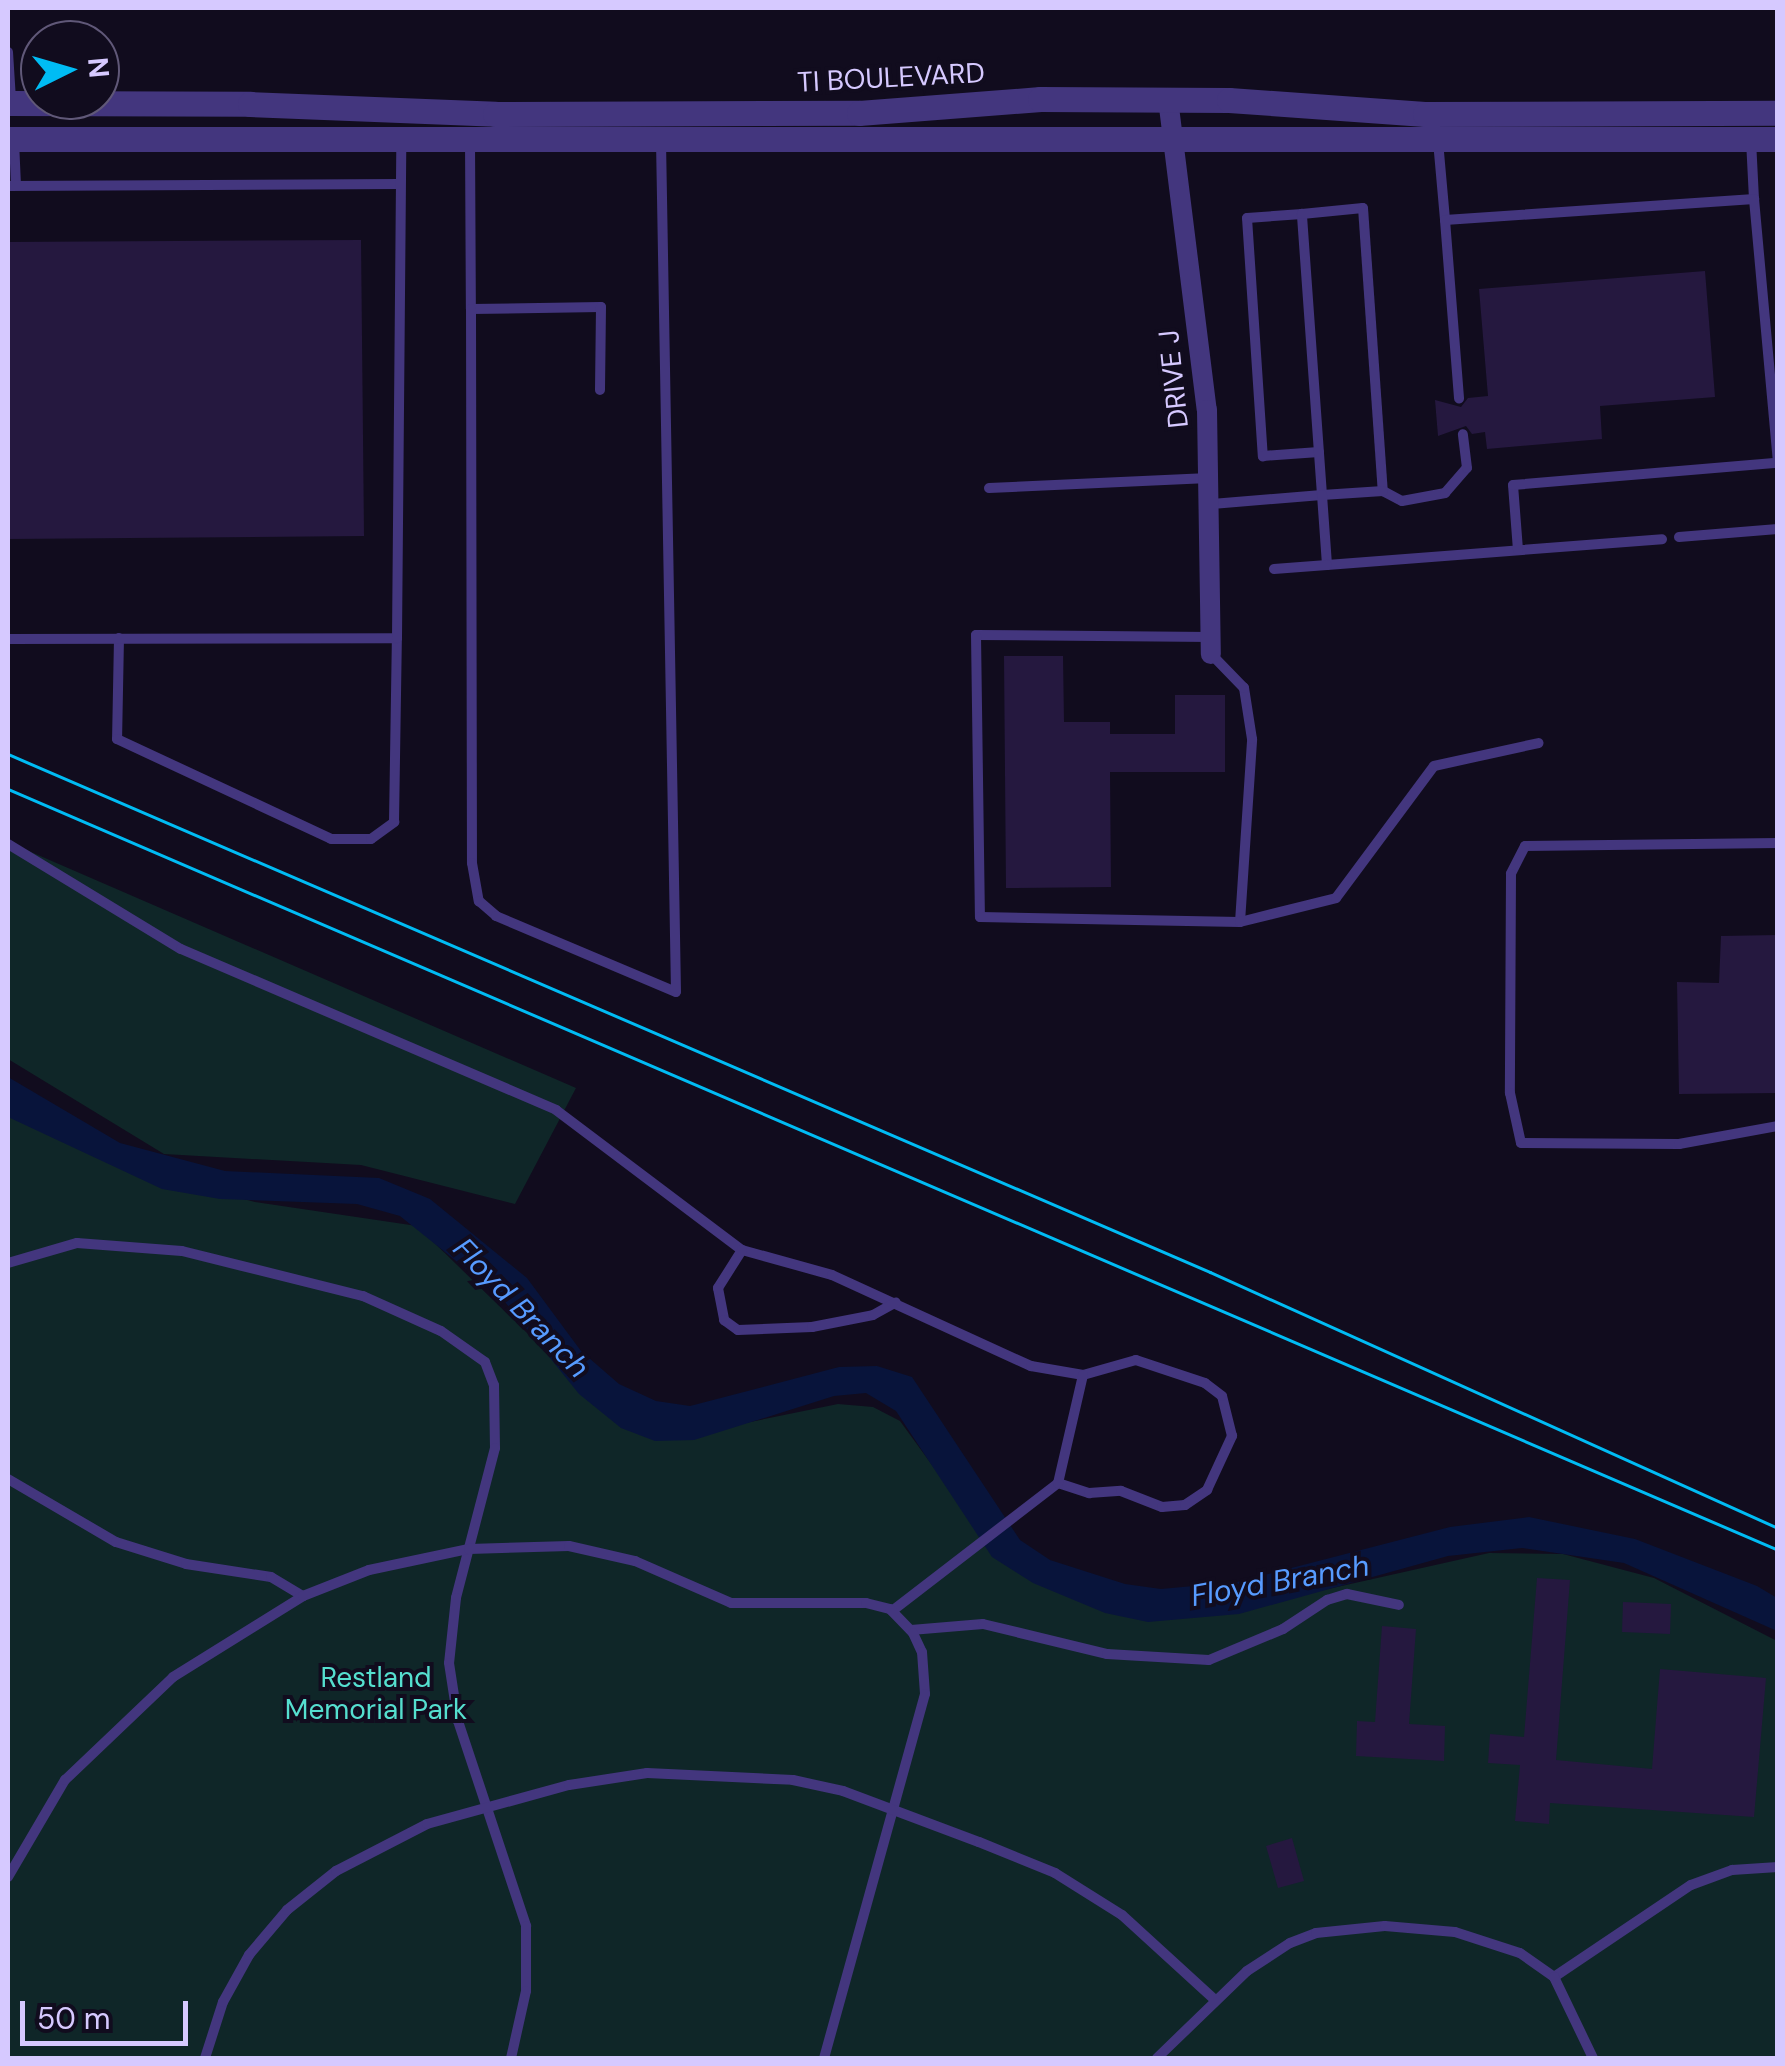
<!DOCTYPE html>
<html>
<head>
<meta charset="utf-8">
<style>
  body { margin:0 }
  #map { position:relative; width:1785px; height:2066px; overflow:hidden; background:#110c1e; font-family:"DM Sans",sans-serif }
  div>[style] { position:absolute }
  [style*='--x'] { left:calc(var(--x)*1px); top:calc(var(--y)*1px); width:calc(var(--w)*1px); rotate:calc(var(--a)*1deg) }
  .green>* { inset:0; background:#0f2628 }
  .water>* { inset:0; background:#08143b }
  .building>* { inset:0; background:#25183f }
  .service>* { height:10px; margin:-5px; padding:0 5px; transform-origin:5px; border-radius:5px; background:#43367e }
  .minor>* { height:20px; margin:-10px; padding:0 10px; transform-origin:10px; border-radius:10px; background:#43367e }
  .tertiary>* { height:25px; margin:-12.5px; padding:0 12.5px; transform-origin:12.5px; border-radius:12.5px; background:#43367e }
  .tram>* { height:2.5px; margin:-1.25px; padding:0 1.25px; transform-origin:1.25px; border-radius:1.25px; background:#00bcf4 }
  span { translate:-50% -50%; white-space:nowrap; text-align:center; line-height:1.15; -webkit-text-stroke:8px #110c1e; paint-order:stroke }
  .street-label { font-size:28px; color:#d6c9ff }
  .park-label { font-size:28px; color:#55dfcf }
  .water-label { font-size:30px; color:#579bff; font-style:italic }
  .frame { position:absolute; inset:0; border:10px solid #d6c9ff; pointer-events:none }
  .north { position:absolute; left:20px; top:20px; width:100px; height:100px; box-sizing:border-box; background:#110c1e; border:2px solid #605878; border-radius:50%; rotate:85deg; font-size:28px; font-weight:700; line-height:40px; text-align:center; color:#d6c9ff }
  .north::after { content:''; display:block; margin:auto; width:35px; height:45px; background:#00bcf4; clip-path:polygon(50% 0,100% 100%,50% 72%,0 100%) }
  .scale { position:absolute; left:20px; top:2001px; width:168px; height:45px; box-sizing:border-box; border:5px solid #d6c9ff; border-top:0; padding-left:12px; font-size:30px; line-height:35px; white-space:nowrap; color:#d6c9ff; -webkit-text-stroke:8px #110c1e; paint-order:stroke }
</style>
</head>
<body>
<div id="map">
  <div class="green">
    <div style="clip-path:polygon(8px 842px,576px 1088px,515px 1204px,361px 1165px,164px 1154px,8px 1059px)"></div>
    <div style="clip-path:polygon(8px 1111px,128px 1169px,255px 1202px,417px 1226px,607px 1411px,667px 1439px,838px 1404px,873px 1407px,900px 1421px,1004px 1564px,1216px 1614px,1489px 1553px,1563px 1554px,1654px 1578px,1777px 1641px,1777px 2058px,8px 2058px)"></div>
  </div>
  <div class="water">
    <div style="clip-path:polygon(8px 1077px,120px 1143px,225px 1171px,379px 1178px,430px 1199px,527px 1278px,581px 1351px,619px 1384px,656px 1401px,690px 1406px,839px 1367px,877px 1366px,912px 1377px,1020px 1540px,1050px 1560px,1125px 1584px,1161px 1589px,1237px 1582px,1450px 1527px,1529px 1517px,1635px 1539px,1757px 1586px,1777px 1598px,1777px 1631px,1624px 1563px,1522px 1548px,1448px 1556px,1239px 1614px,1148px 1622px,1105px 1613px,1033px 1583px,992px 1557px,896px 1411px,866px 1393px,834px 1396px,694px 1440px,655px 1441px,621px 1428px,579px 1394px,501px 1297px,400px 1216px,357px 1204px,220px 1199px,162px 1189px,8px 1117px)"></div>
  </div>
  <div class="building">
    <div style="clip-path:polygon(361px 240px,364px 536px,8px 539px,8px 242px)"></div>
    <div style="clip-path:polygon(1705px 271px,1715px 397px,1600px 406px,1602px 439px,1487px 449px,1485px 432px,1472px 434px,1466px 426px,1438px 436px,1435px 400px,1461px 407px,1468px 398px,1488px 396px,1479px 289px)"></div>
    <div style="clip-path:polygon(1004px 656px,1063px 656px,1064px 722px,1110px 722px,1110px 734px,1175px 734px,1175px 695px,1225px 695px,1225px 772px,1110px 772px,1111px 887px,1006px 888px)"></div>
    <div style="clip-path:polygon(1778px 935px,1778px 1093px,1679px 1094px,1677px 982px,1719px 983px,1721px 936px)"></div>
    <div style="clip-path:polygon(1537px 1578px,1570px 1580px,1556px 1760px,1652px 1769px,1660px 1669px,1766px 1678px,1754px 1817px,1550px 1803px,1549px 1824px,1515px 1821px,1520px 1765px,1488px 1763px,1490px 1734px,1524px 1737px)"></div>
    <div style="clip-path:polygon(1623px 1602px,1671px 1604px,1670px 1634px,1622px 1632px)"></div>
    <div style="clip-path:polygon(1382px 1626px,1416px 1629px,1409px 1724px,1445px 1726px,1444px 1761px,1356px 1756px,1357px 1721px,1375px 1722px)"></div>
    <div style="clip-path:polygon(1292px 1838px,1304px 1881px,1278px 1888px,1266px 1846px)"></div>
  </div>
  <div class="service">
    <div style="--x:8;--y:52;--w:48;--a:86.4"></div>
    <div style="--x:470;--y:140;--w:169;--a:89.7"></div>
    <div style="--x:471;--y:309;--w:130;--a:-0.9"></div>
    <div style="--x:601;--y:307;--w:83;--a:90.7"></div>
    <div style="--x:1751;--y:140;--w:59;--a:87.1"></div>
    <div style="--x:14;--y:141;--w:44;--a:87.4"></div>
    <div style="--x:1438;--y:141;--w:79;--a:84.9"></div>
    <div style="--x:1445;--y:220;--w:310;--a:-3.9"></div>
    <div style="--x:1754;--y:199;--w:265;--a:84.8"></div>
    <div style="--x:8;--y:186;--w:392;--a:-0.3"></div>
    <div style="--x:1302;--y:214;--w:55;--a:175.8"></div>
    <div style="--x:1247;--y:218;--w:239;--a:86.2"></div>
    <div style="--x:1263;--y:456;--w:56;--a:-4.1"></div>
    <div style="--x:1445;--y:220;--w:179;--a:85.5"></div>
    <div style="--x:471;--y:309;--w:554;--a:89.9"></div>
    <div style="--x:472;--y:863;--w:39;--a:80"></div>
    <div style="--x:479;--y:901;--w:23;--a:41"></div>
    <div style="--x:496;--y:916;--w:195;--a:22.9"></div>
    <div style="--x:676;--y:992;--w:854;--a:-91.01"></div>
    <div style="--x:989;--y:488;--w:220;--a:-2.6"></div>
    <div style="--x:1383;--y:491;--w:21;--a:28"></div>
    <div style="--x:1402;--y:501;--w:44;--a:-10.5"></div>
    <div style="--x:1445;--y:493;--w:33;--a:-49"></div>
    <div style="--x:1467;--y:468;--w:34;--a:-97"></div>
    <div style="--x:1212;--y:504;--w:110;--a:-4.7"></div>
    <div style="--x:1322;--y:495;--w:282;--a:-94.1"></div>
    <div style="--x:1302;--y:214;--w:61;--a:-5.6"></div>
    <div style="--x:1363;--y:208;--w:284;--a:86"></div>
    <div style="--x:1383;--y:491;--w:61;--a:176.2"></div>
    <div style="--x:1322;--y:495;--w:70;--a:85.9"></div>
    <div style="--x:1327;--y:565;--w:336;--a:-4.4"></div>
    <div style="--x:1679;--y:537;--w:99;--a:-4.6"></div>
    <div style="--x:1518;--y:550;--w:65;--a:-94.4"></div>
    <div style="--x:1513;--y:485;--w:265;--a:-4.8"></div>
    <div style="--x:1274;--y:569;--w:53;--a:-4.3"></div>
    <div style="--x:1211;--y:637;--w:235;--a:-179.5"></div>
    <div style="--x:976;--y:635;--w:282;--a:89.2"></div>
    <div style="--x:980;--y:917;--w:260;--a:1.1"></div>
    <div style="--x:1240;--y:922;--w:183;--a:-86.2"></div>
    <div style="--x:1252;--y:739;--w:52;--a:-98.9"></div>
    <div style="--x:1244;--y:688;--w:47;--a:-134.1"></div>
    <div style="--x:119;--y:638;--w:101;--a:91.1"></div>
    <div style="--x:117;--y:739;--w:236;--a:25"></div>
    <div style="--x:331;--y:839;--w:40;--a:0"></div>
    <div style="--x:371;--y:839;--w:29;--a:-36"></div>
    <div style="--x:394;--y:822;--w:184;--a:-89.1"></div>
    <div style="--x:8;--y:639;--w:389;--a:-0.1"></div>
    <div style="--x:397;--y:638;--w:496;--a:-89.5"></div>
    <div style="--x:1778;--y:843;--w:253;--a:179.3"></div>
    <div style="--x:1525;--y:846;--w:31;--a:117"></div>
    <div style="--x:1511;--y:874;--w:219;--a:90.3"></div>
    <div style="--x:1510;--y:1093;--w:51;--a:77.6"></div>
    <div style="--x:1521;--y:1143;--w:158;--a:0.4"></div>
    <div style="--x:1679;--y:1144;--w:101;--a:-10.3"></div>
    <div style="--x:8;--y:844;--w:202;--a:31.3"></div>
    <div style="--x:181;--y:949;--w:408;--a:23.2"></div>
    <div style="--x:556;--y:1110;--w:233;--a:37"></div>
    <div style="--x:742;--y:1250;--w:93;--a:15.5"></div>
    <div style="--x:832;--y:1275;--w:219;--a:24.6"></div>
    <div style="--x:1031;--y:1366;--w:53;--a:9.8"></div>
    <div style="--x:1240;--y:922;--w:99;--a:-14"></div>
    <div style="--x:1336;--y:898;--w:164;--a:-53.4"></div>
    <div style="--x:1434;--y:766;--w:107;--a:-12.4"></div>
    <div style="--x:742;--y:1250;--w:45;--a:122.3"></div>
    <div style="--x:718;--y:1288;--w:33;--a:79"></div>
    <div style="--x:724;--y:1320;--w:17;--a:36"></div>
    <div style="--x:738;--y:1330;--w:74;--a:-2.3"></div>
    <div style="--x:812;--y:1327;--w:62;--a:-11.1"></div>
    <div style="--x:873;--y:1315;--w:26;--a:-29"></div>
    <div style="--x:8;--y:1263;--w:72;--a:-16.2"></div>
    <div style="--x:77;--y:1243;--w:105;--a:4.4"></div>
    <div style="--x:182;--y:1251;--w:187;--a:14"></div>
    <div style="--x:363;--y:1296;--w:85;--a:24.2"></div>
    <div style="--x:441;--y:1331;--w:54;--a:35.2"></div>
    <div style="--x:485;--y:1362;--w:25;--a:69"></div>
    <div style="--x:494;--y:1385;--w:63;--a:89.1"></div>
    <div style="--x:495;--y:1448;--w:155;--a:104.6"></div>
    <div style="--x:456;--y:1598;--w:65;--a:96.1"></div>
    <div style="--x:449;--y:1663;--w:59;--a:81.2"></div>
    <div style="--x:458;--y:1721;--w:216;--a:71.6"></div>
    <div style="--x:526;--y:1926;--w:65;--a:90"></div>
    <div style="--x:526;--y:1991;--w:69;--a:102.6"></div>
    <div style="--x:8;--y:1479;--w:125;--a:30.3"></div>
    <div style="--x:116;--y:1542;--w:73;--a:17.4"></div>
    <div style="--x:186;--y:1564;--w:86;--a:8.7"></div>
    <div style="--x:271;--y:1577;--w:37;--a:31"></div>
    <div style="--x:892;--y:1611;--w:210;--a:-37.6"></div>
    <div style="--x:1058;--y:1483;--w:33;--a:18"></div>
    <div style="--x:1089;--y:1493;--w:32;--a:-4"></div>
    <div style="--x:1121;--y:1491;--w:44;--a:21.3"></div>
    <div style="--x:1162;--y:1507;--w:23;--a:-5"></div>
    <div style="--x:1185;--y:1505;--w:27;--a:-34"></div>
    <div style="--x:1207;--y:1490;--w:60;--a:-65.2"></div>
    <div style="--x:1232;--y:1436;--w:41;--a:-104"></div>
    <div style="--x:1222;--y:1396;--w:21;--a:-143"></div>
    <div style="--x:1205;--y:1383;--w:73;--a:-161.6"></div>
    <div style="--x:1136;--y:1360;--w:55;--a:164.2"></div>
    <div style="--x:1083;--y:1375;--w:111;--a:103"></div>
    <div style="--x:911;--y:1630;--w:72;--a:-4.8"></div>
    <div style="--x:983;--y:1624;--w:128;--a:13.6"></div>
    <div style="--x:1107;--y:1654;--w:102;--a:3.4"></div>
    <div style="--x:1209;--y:1660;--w:80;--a:-22.7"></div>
    <div style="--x:1283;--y:1629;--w:53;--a:-33.4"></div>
    <div style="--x:1327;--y:1600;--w:21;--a:-17"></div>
    <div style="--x:1347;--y:1594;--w:53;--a:11.9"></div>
    <div style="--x:8;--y:1877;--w:113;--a:-59.6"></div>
    <div style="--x:65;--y:1780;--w:149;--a:-43.6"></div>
    <div style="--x:173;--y:1677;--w:153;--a:-31.9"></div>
    <div style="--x:303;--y:1596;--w:71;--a:-21.5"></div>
    <div style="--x:369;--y:1570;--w:102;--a:-11.9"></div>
    <div style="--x:469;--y:1549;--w:100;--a:-1.7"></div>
    <div style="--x:569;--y:1546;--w:68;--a:12.8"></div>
    <div style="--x:635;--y:1561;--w:105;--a:23.6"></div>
    <div style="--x:731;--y:1603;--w:135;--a:0"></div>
    <div style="--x:866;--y:1603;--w:25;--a:14"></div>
    <div style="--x:890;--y:1609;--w:33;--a:46"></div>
    <div style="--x:913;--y:1633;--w:21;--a:65"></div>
    <div style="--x:922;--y:1652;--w:42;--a:85.9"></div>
    <div style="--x:925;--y:1694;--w:378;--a:105.5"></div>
    <div style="--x:1554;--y:1977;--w:165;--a:-33.9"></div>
    <div style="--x:1691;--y:1885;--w:44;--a:-20.1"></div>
    <div style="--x:1732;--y:1870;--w:46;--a:-3.7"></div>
    <div style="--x:205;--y:2058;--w:59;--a:-72.2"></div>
    <div style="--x:223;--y:2002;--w:54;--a:-61"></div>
    <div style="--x:249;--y:1955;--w:59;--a:-49.8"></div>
    <div style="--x:287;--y:1910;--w:63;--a:-38.5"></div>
    <div style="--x:336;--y:1871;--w:102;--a:-27.3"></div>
    <div style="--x:427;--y:1824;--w:147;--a:-15.4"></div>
    <div style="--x:569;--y:1785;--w:79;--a:-8.7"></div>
    <div style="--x:647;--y:1773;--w:146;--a:2.7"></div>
    <div style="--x:793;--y:1780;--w:51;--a:12.4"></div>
    <div style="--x:843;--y:1791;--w:145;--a:20.6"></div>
    <div style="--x:979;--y:1842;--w:82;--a:22.2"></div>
    <div style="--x:1055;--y:1873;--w:79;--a:32.1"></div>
    <div style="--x:1122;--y:1915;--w:126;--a:42.4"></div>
    <div style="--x:1157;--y:2058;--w:125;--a:-44"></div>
    <div style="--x:1247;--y:1971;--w:51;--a:-33.1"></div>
    <div style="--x:1290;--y:1943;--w:28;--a:-21"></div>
    <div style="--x:1316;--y:1933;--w:69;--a:-5.8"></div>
    <div style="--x:1385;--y:1926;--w:70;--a:4.9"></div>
    <div style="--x:1455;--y:1932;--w:68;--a:17.9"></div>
    <div style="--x:1520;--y:1953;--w:42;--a:35.2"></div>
    <div style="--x:1554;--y:1977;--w:90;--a:64.3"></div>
  </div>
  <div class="minor">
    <div style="--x:1168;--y:99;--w:313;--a:82.9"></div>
    <div style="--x:1207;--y:410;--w:244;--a:89.1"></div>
  </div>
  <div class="tertiary">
    <div style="--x:8;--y:103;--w:242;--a:0.2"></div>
    <div style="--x:250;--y:104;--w:245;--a:2.3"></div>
    <div style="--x:495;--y:114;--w:364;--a:-0.2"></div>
    <div style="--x:859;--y:113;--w:182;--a:-4.4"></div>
    <div style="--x:1040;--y:99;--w:189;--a:0.3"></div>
    <div style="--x:1229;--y:100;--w:196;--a:4.1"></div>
    <div style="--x:1425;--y:114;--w:353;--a:-0.2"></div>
    <div style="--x:8;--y:139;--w:1770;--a:0"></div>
  </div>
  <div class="tram">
    <div style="--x:8;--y:754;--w:1309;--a:23.31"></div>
    <div style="--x:1210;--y:1272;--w:623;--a:24.26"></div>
    <div style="--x:8;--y:789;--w:1927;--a:23.26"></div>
  </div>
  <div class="street-label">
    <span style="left:891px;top:78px;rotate:-3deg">TI BOULEVARD</span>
    <span style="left:1174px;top:379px;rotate:-96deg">DRIVE J</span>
  </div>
  <div class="park-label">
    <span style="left:376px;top:1694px">Restland<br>Memorial Park</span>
  </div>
  <div class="water-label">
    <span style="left:521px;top:1308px;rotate:46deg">Floyd Branch</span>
    <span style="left:1280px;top:1581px;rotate:-10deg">Floyd Branch</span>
  </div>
  <div class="frame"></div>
  <div class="north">N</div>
  <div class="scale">50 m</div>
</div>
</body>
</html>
